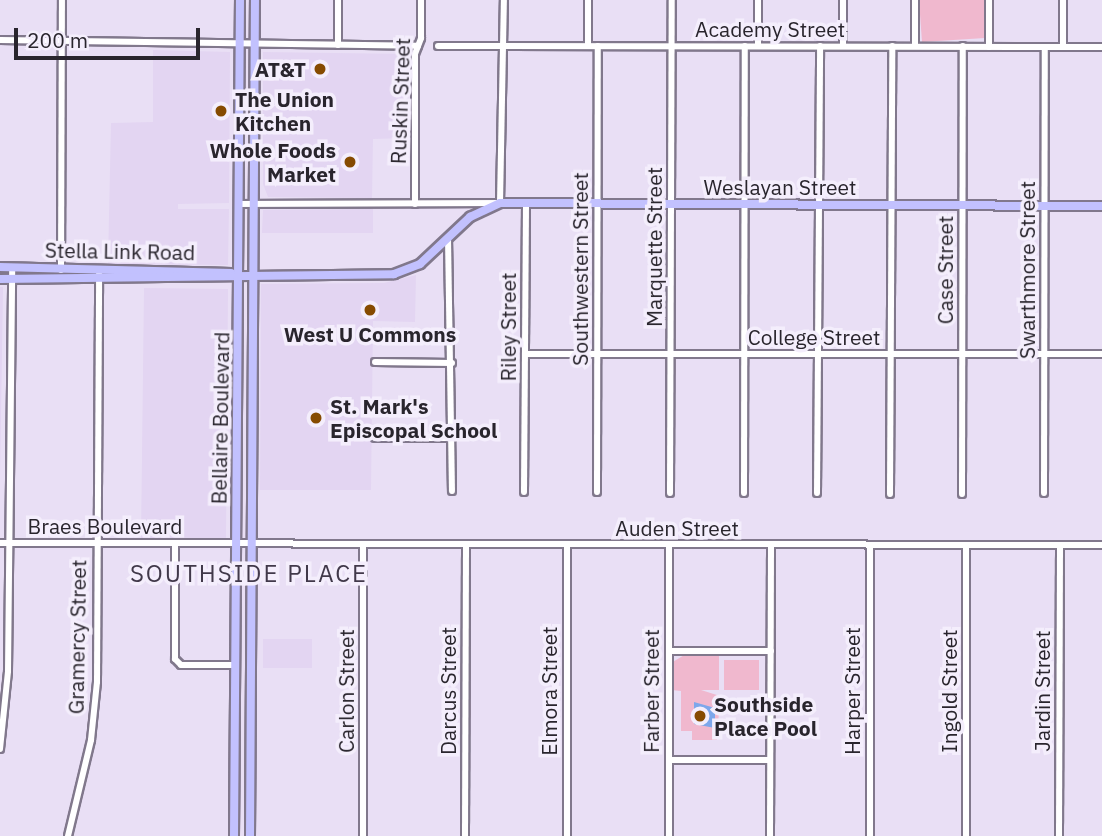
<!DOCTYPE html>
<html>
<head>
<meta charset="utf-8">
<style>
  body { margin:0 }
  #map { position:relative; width:1102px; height:836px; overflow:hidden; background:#e9dff5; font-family:"IBM Plex Sans",sans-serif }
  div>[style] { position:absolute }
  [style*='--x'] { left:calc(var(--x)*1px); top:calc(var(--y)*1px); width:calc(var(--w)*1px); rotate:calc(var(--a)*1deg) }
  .built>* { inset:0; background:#e3d5f2 }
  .green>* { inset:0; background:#f0b8ce }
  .water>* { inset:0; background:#7da7eb }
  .roads { filter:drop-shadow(2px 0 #81788c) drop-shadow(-2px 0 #81788c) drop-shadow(0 2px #81788c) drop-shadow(0 -2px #81788c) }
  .minor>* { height:6px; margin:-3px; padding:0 3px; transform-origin:3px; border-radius:3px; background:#fff }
  .major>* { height:8px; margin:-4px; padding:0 4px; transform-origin:4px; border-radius:4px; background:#c2c1fe }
  .dots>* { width:19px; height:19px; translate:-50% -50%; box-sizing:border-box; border:4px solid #f4eefc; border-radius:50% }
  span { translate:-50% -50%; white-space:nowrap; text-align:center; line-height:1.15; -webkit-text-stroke:7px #f4eefc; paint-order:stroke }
  .street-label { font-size:21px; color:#29252d }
  .poi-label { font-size:21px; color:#29252d; font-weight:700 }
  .right { translate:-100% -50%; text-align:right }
  .left { translate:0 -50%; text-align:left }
  .quarter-label { font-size:24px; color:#41394a; letter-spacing:2px }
  .scale { position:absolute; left:14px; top:28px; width:186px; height:32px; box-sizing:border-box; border:4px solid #29252d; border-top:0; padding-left:9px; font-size:21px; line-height:24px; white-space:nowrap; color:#29252d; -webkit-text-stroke:5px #f4eefc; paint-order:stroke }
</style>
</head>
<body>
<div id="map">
  <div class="built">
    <div style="clip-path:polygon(153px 50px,230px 52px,229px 203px,178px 204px,178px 209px,229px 209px,228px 265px,108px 264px,111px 123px,153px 122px)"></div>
    <div style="clip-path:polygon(263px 52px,407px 54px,406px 138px,373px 139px,372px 198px,268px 197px,263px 184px)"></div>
    <div style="clip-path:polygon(373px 209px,373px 233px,262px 233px,263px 210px)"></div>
    <div style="clip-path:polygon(416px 275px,415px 322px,373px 321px,371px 490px,260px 490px,261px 284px,384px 283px)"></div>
    <div style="clip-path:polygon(0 287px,3px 287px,0 480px)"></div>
    <div style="clip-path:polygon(144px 288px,228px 289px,226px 539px,141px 539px)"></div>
    <div style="clip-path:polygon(263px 639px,312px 639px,312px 668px,263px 668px)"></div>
  </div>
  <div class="green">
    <div style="clip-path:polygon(919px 0,985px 0,985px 38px,922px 42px)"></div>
    <div style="clip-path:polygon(686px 654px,719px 654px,719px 690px,701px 690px,720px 696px,717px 740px,692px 740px,692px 731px,681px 731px,681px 691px,672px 690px,671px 663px)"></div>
    <div style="clip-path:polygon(724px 660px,759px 660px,759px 690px,724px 690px)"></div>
  </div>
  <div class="water">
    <div style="clip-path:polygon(694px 702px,715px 708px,715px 728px,694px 724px)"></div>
  </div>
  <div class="roads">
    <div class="minor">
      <div style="--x:843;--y:0;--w:46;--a:90"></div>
      <div style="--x:1063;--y:0;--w:47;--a:90"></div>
      <div style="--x:0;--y:40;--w:418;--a:0.8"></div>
      <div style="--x:338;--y:45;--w:45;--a:-90"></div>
      <div style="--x:438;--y:46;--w:664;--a:0.09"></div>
      <div style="--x:588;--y:46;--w:46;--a:-90"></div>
      <div style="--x:758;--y:46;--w:46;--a:-90"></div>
      <div style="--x:915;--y:46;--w:46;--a:-90"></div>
      <div style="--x:989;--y:47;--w:47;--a:-90"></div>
      <div style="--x:239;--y:204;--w:261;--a:-0.2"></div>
      <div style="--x:500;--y:203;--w:203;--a:-88.9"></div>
      <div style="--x:415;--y:204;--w:150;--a:-90"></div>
      <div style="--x:415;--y:54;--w:17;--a:-69"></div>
      <div style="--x:421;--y:38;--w:38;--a:-90"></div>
      <div style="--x:448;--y:238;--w:253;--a:89.1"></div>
      <div style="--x:61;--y:270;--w:270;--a:-89.8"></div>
      <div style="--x:525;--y:354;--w:577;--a:0"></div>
      <div style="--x:375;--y:362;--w:77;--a:0.7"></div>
      <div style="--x:375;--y:438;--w:77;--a:0"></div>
      <div style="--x:524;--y:492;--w:288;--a:-89.6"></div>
      <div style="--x:597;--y:492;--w:446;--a:-89.9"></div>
      <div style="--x:670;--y:493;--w:493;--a:-89.8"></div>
      <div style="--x:744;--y:493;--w:447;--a:-89.9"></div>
      <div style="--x:817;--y:493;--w:447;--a:-89.6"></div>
      <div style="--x:1044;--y:493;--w:446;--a:-89.9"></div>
      <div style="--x:890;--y:494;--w:448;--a:-89.7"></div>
      <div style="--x:962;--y:494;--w:448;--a:-89.9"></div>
      <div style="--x:0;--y:543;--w:1102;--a:0.1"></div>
      <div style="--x:175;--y:545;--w:114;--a:90"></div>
      <div style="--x:175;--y:659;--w:8;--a:45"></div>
      <div style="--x:181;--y:665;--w:55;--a:0"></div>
      <div style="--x:363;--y:545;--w:291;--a:90"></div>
      <div style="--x:669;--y:651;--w:102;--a:0"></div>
      <div style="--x:0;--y:749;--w:78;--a:-84.1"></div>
      <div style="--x:8;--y:671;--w:403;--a:-89.4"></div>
      <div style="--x:669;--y:760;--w:101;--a:0"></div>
      <div style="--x:68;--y:836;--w:99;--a:-76.5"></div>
      <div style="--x:91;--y:740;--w:58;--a:-84.1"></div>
      <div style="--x:97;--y:682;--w:408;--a:-89.7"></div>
      <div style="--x:465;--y:836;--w:291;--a:-89.8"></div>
      <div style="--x:567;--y:836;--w:291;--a:-90"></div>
      <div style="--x:669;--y:836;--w:291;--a:-90"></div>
      <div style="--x:770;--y:836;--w:291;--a:-89.8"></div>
      <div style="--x:870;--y:836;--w:291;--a:-90"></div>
      <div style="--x:966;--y:836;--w:291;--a:-90"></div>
      <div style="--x:1059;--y:836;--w:291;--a:-89.8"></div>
    </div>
    <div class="major">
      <div style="--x:0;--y:267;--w:231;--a:1.5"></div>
      <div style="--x:0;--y:279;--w:394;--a:-0.7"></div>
      <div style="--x:394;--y:274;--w:28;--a:-21"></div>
      <div style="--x:420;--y:264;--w:69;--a:-43.2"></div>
      <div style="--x:470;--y:217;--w:33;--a:-25"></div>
      <div style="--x:500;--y:203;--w:602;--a:0.29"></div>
      <div style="--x:234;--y:836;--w:836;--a:-89.59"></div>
      <div style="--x:250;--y:836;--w:836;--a:-89.66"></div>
    </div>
  </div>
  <div class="dots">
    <div style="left:320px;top:69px;background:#864b01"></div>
    <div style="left:221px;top:111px;background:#864b01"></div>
    <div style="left:350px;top:162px;background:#864b01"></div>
    <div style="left:370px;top:310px;background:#864b01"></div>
    <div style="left:316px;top:418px;background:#864b01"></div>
    <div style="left:700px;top:716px;background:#864b01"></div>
  </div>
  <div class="street-label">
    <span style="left:770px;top:29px">Academy Street</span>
    <span style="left:400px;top:101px;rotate:-88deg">Ruskin Street</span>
    <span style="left:780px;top:187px">Weslayan Street</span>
    <span style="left:654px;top:247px;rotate:-90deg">Marquette Street</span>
    <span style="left:120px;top:251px;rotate:1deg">Stella Link Road</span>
    <span style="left:580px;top:269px;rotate:-90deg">Southwestern Street</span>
    <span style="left:945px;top:270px;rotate:-90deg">Case Street</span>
    <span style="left:1027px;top:270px;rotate:-90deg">Swarthmore Street</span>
    <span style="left:508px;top:327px;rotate:-90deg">Riley Street</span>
    <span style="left:814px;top:337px">College Street</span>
    <span style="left:220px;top:418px;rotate:-89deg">Bellaire Boulevard</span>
    <span style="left:105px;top:526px">Braes Boulevard</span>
    <span style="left:677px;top:528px">Auden Street</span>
    <span style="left:77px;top:637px;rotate:-89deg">Gramercy Street</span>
    <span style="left:346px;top:691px;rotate:-90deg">Carlon Street</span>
    <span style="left:448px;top:691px;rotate:-90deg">Darcus Street</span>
    <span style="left:549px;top:691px;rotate:-90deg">Elmora Street</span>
    <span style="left:651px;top:691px;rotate:-90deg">Farber Street</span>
    <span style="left:852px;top:691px;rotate:-90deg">Harper Street</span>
    <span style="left:949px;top:691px;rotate:-90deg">Ingold Street</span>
    <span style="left:1042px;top:691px;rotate:-90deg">Jardin Street</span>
  </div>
  <div class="poi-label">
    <span class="right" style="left:306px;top:69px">AT&amp;T</span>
    <span class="left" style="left:235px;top:111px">The Union<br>Kitchen</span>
    <span class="right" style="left:336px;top:162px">Whole Foods<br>Market</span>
    <span style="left:370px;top:334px">West U Commons</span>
    <span class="left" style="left:330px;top:418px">St. Mark's<br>Episcopal School</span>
    <span class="left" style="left:714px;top:716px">Southside<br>Place Pool</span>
  </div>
  <div class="quarter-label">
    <span style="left:249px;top:574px">SOUTHSIDE PLACE</span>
  </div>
  <div class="scale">200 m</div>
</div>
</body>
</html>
